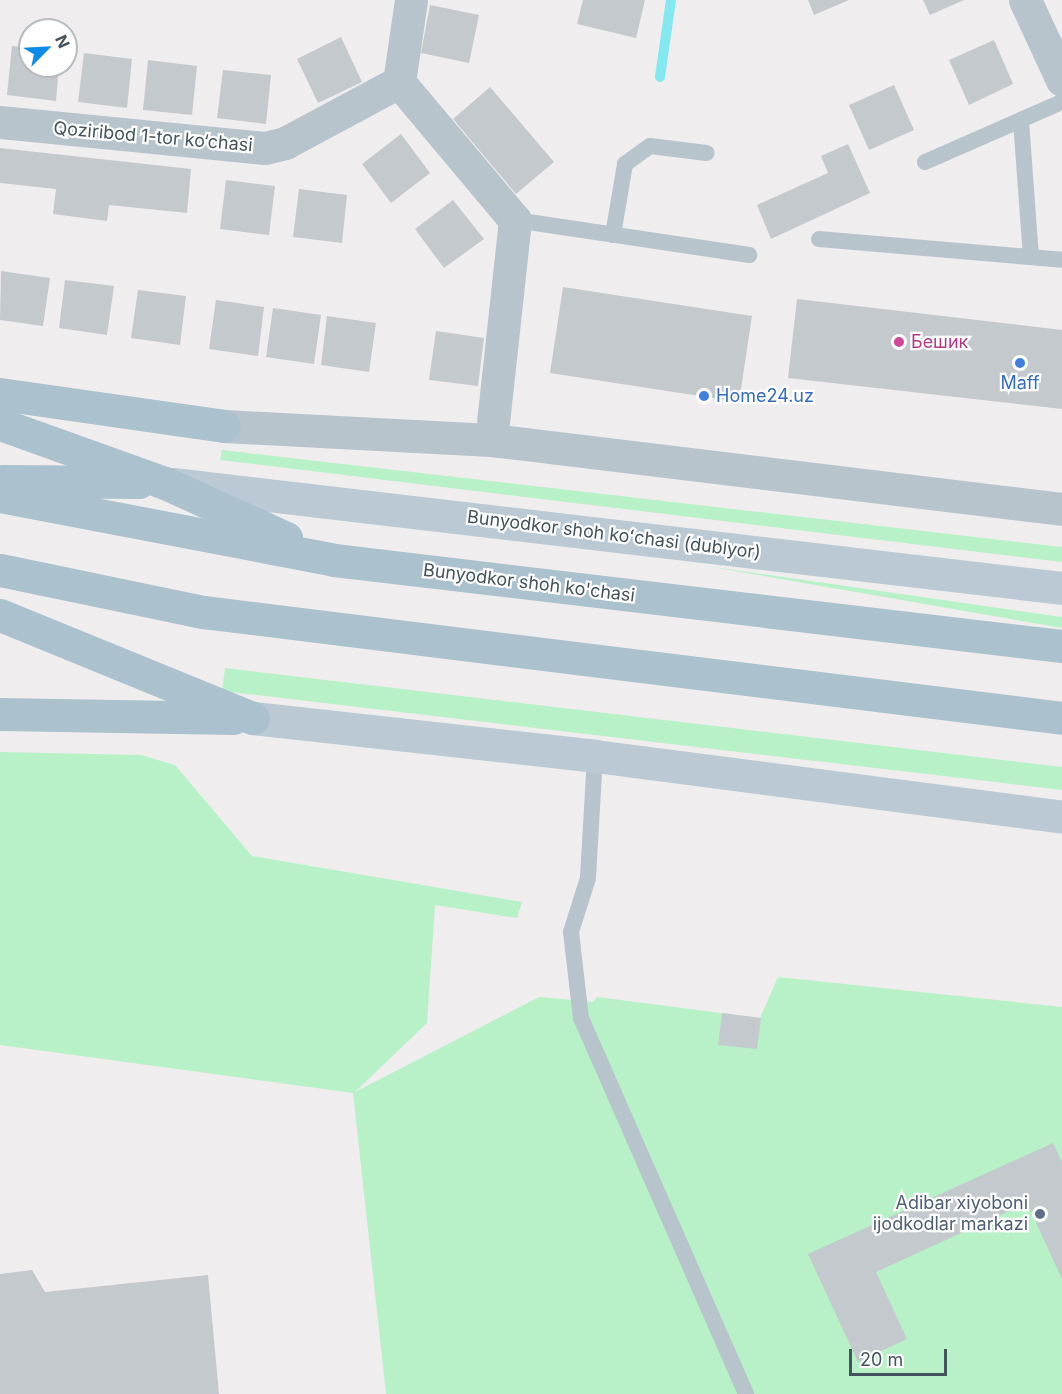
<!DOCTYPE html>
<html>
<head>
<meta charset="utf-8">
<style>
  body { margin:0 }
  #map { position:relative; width:1062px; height:1394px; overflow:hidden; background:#f0edee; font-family:Inter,sans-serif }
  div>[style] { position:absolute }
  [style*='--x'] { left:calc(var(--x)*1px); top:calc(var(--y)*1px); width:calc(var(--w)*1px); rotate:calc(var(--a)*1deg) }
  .green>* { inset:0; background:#b8f1c7 }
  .stream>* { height:10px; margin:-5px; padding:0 5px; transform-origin:5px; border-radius:5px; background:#83e8f0 }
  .building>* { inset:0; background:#c4c9ce }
  .lane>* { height:16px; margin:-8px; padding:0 8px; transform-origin:8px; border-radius:8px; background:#b8c4cc }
  .street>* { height:33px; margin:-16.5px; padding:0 16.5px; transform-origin:16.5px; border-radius:16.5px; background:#b8c4cc }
  .secondary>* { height:33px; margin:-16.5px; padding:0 16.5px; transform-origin:16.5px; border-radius:16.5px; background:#bac9d3 }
  .primary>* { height:33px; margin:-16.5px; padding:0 16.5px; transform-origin:16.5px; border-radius:16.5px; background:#abc1ce }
  .dots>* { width:16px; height:16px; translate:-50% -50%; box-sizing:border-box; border:3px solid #fff; border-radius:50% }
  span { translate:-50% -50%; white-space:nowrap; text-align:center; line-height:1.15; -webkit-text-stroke:4.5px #fff; paint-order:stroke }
  .street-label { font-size:18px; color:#45545c }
  .hotel-label { font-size:18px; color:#b23c85 }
  .left { translate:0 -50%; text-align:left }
  .shop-label { font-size:18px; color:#366cbe }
  .service-label { font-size:18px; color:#4e5e75 }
  .right { translate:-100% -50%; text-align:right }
  .north { position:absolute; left:18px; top:18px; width:60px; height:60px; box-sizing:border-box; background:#fff; border:2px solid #b5bbbe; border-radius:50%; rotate:66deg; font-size:16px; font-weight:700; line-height:24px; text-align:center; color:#45545c }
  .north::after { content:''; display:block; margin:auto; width:21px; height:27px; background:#0f8ae8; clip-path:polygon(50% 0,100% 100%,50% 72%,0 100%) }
  .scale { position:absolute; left:849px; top:1349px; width:98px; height:27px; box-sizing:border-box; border:3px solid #45545c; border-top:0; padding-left:8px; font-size:18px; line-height:21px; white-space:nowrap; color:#45545c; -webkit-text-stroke:4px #fff; paint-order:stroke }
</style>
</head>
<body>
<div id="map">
  <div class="green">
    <div style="clip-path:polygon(222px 450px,1062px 547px,1062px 562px,220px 460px)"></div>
    <div style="clip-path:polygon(706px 566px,1062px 617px,1062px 628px)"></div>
    <div style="clip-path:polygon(225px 668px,1062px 767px,1062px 790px,222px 691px)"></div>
    <div style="clip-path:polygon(0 752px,141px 755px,175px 765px,252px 856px,522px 902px,517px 918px,435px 905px,427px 1023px,355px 1092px,539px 997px,593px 1002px,597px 997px,760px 1018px,778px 977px,1062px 1007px,1062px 1394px,386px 1394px,353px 1093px,0 1045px)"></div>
  </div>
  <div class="stream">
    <div style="--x:660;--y:77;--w:78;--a:-81.9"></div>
  </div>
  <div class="building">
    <div style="clip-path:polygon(583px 0,645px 0,636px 38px,577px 24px)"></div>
    <div style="clip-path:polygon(808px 0,849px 0,814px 15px)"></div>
    <div style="clip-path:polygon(923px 0,964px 0,930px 15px)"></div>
    <div style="clip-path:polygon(430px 5px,479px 15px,469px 63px,421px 53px)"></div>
    <div style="clip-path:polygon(341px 37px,362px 82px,318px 103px,297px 59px)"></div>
    <div style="clip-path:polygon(994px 40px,1013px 84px,969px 105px,949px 60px)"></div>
    <div style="clip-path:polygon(12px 46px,30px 48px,30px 66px,59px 66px,56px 101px,7px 95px)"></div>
    <div style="clip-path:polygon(84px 53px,132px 59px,127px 108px,78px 102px)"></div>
    <div style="clip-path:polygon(148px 60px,197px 66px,192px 115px,143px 110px)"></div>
    <div style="clip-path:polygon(223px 70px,271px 75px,266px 124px,217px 118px)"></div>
    <div style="clip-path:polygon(894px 85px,914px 130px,869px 150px,849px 105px)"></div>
    <div style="clip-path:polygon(490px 87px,554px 162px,516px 194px,453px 119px)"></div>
    <div style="clip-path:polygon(401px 134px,430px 173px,391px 203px,362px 164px)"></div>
    <div style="clip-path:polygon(848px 144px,870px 193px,771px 239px,757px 205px,828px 173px,821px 156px)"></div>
    <div style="clip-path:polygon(0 148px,191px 169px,187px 213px,109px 205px,107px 221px,53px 214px,56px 189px,0 183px)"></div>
    <div style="clip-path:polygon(226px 180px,275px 186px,269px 235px,220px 229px)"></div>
    <div style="clip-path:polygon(299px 189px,347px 195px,342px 243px,293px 237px)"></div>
    <div style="clip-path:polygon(453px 200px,484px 239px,444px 268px,415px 229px)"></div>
    <div style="clip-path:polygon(1px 271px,50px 278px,43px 326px,0 320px)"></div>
    <div style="clip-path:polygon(65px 280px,114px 286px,107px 335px,59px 328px)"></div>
    <div style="clip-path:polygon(563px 287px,752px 316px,739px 402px,550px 373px)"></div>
    <div style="clip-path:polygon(138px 290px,186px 296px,180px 345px,131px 338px)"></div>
    <div style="clip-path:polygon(797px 299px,1062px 330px,1062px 409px,788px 378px)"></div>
    <div style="clip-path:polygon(216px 300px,264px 307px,258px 356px,209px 349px)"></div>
    <div style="clip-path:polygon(273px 308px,321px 315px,314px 364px,266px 357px)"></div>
    <div style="clip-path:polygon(327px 316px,376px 323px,369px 372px,321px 365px)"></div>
    <div style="clip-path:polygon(436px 331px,484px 338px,478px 386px,429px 380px)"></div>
    <div style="clip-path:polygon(722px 1013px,761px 1018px,757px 1049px,718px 1045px)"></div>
    <div style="clip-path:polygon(1053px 1143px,1062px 1162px,1062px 1279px,1027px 1203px,876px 1272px,907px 1339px,858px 1362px,808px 1254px)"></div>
    <div style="clip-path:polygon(32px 1270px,45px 1292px,208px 1275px,219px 1394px,0 1394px,0 1274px)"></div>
  </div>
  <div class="lane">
    <div style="--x:1021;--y:121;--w:136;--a:85.8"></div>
    <div style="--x:925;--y:162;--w:150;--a:-23.7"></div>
    <div style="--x:515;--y:220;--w:237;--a:8.5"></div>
    <div style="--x:613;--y:235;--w:72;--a:-80.4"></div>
    <div style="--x:625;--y:164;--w:31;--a:-36"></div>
    <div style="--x:650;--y:146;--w:57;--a:7"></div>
    <div style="--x:819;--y:239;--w:244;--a:4.9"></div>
    <div style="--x:595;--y:756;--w:122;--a:93.3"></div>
    <div style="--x:588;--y:878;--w:57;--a:107.5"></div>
    <div style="--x:571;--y:932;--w:87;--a:83.4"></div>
    <div style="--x:581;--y:1018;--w:411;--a:66.3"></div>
  </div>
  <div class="street">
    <div style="--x:411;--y:0;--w:83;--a:98.3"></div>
    <div style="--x:399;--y:82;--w:180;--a:50"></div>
    <div style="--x:515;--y:220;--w:221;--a:96.2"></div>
    <div style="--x:1025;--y:0;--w:88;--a:65.2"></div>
    <div style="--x:0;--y:122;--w:266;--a:5.6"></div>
    <div style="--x:265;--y:148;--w:21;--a:-14"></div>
    <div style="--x:285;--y:143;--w:129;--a:-28.2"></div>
    <div style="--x:224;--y:426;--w:267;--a:3"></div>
    <div style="--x:491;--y:440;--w:575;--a:6.89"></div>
  </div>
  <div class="secondary">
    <div style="--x:173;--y:484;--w:895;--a:6.67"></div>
    <div style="--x:253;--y:718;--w:344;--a:6.3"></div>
    <div style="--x:595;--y:756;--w:471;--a:7.4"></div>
  </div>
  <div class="primary">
    <div style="--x:0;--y:394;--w:226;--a:8.1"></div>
    <div style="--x:0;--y:424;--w:175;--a:19.7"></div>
    <div style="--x:165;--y:483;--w:133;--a:24.4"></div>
    <div style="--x:2;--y:481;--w:137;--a:0.4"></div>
    <div style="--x:0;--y:496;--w:340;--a:10.8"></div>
    <div style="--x:334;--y:560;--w:733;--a:6.74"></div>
    <div style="--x:0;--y:570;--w:207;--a:11.7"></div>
    <div style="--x:203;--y:612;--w:866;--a:7.03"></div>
    <div style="--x:0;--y:615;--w:273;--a:22.2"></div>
    <div style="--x:0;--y:714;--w:233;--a:1"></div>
  </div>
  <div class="dots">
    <div style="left:899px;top:342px;background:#d1479c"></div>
    <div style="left:1020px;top:363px;background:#3f7fe0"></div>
    <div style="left:704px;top:396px;background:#3f7fe0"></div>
    <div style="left:1040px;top:1214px;background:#5c6f8a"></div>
  </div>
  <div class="street-label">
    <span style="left:153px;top:137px;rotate:5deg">Qoziribod 1-tor ko‘chasi</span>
    <span style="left:614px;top:535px;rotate:7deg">Bunyodkor shoh koʻchasi (dublyor)</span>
    <span style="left:529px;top:583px;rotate:7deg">Bunyodkor shoh ko'chasi</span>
  </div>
  <div class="hotel-label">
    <span class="left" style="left:911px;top:342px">Бешик</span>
  </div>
  <div class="shop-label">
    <span style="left:1020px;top:383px">Maff</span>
    <span class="left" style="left:716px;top:396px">Home24.uz</span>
  </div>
  <div class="service-label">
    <span class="right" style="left:1028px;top:1214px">Adibar xiyoboni<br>ijodkodlar markazi</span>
  </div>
  <div class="north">N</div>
  <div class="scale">20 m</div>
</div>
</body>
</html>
